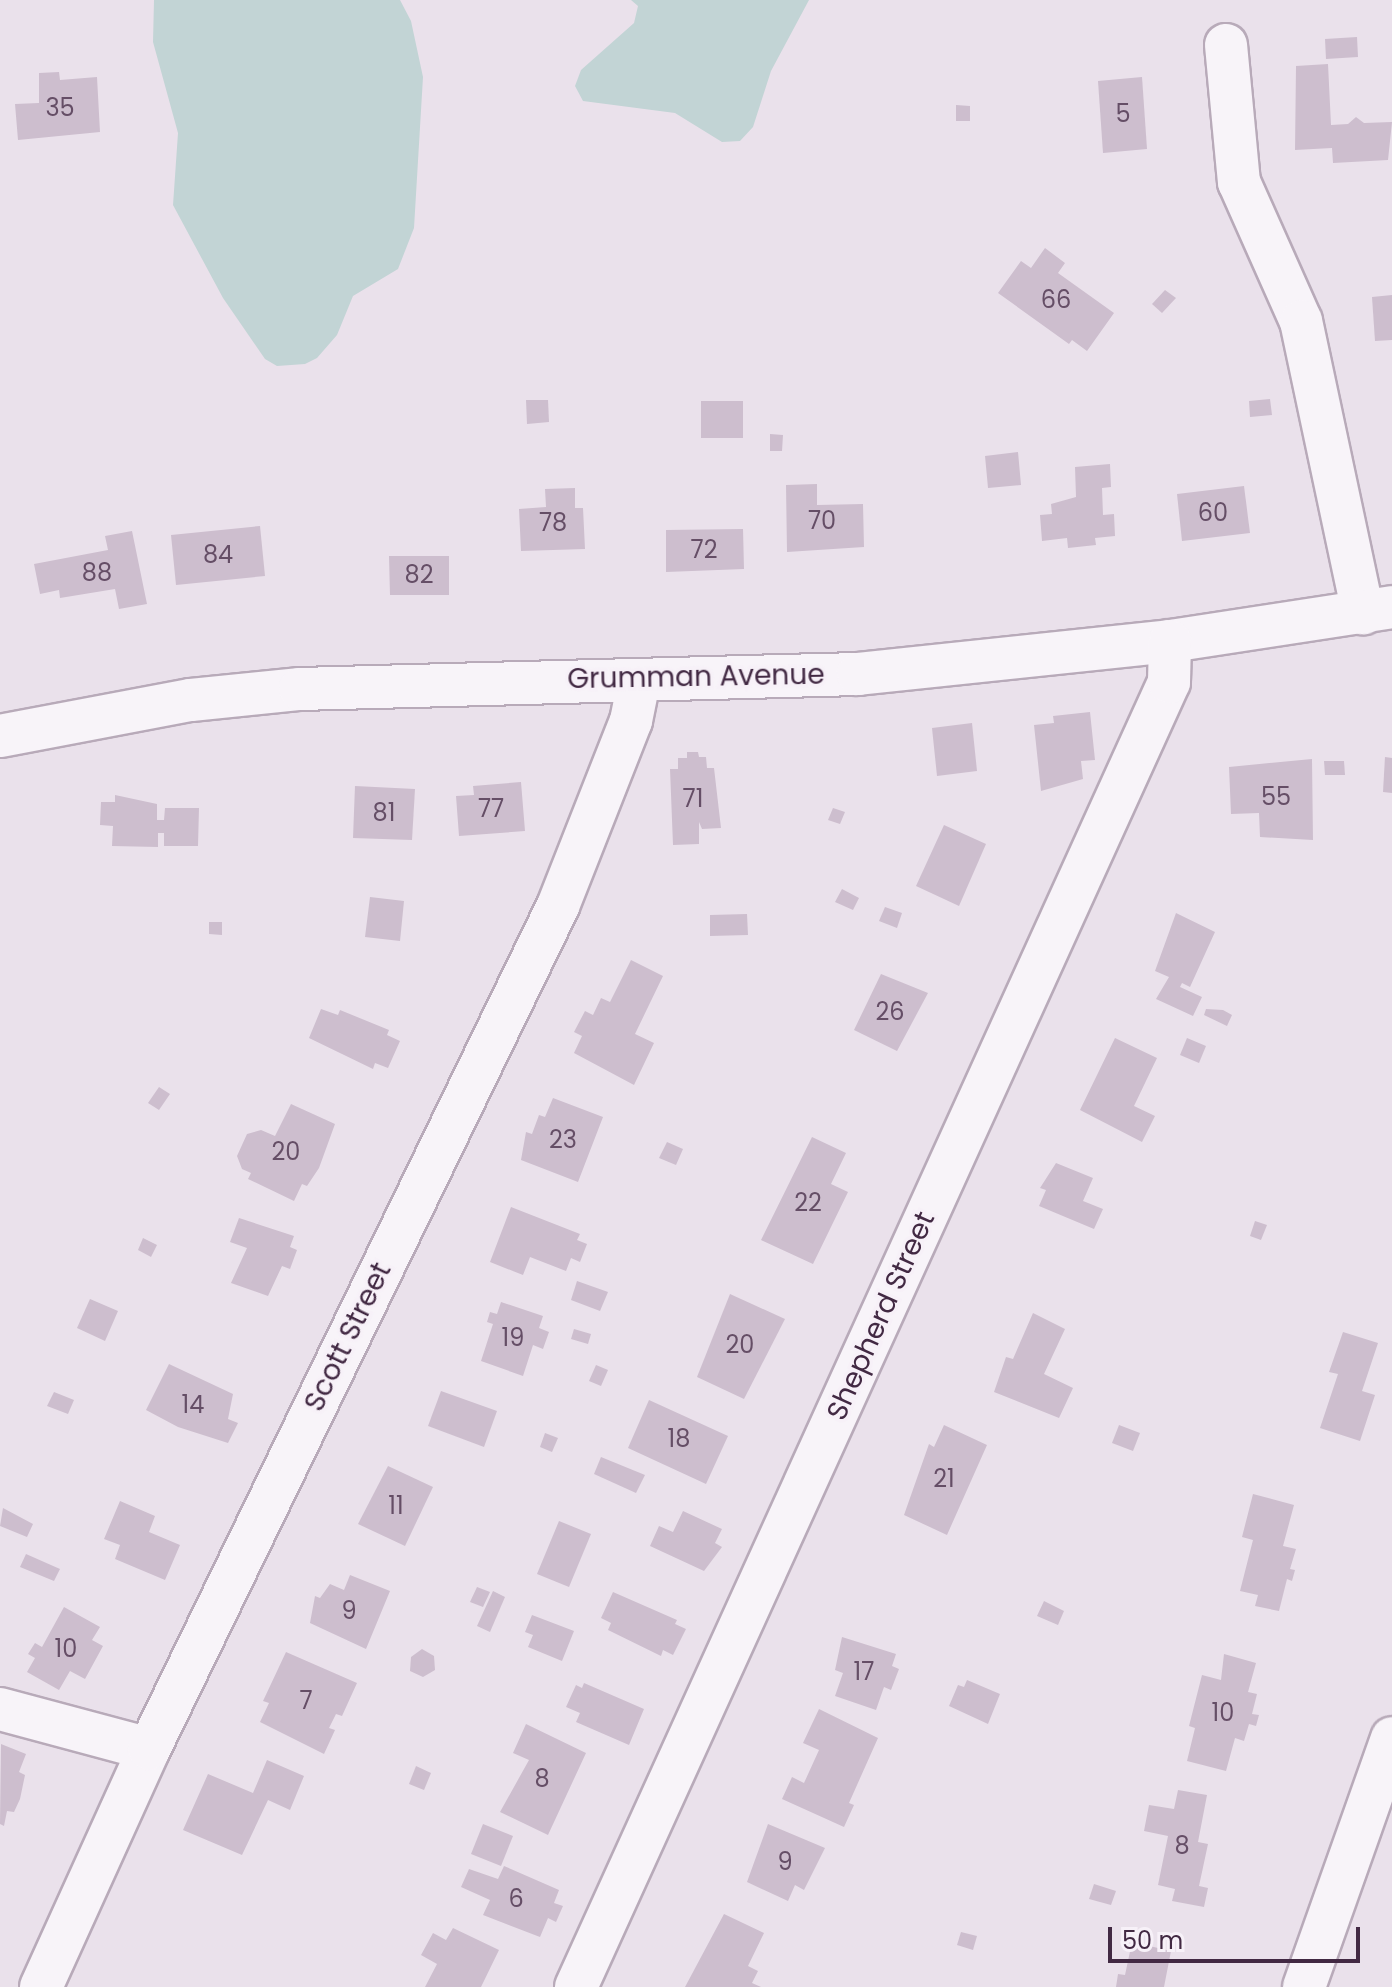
<!DOCTYPE html>
<html>
<head>
<meta charset="utf-8">
<style>
  body { margin:0 }
  #map { position:relative; width:1392px; height:1987px; overflow:hidden; background:#eae1eb; font-family:Poppins,sans-serif }
  div>[style] { position:absolute }
  [style*='--x'] { left:calc(var(--x)*1px); top:calc(var(--y)*1px); width:calc(var(--w)*1px); rotate:calc(var(--a)*1deg) }
  .green>* { inset:0; background:#c2d4d5 }
  .building>* { inset:0; background:#cdbece }
  .roads { filter:drop-shadow(2px 0 #b8aab9) drop-shadow(-2px 0 #b8aab9) drop-shadow(0 2px #b8aab9) drop-shadow(0 -2px #b8aab9) }
  .minor>* { height:42px; margin:-21px; padding:0 21px; transform-origin:21px; border-radius:21px; background:#f8f4f9 }
  span { translate:-50% -50%; white-space:nowrap; text-align:center; line-height:1.15; -webkit-text-stroke:7px #f7f1f8; paint-order:stroke }
  .number-label { font-size:24px; color:#654e66 }
  .number-label span { -webkit-text-stroke-width:0 }
  .street-label { font-size:28px; color:#422943 }
  .scale { position:absolute; left:1108px; top:1927px; width:252px; height:36px; box-sizing:border-box; border:4px solid #422943; border-top:0; padding-left:10px; font-size:24px; line-height:28px; white-space:nowrap; color:#422943; -webkit-text-stroke:6px #f7f1f8; paint-order:stroke }
</style>
</head>
<body>
<div id="map">
  <div class="green">
    <div style="clip-path:polygon(154px 0,400px 0,411px 21px,423px 77px,414px 228px,398px 269px,353px 296px,337px 335px,317px 358px,305px 364px,277px 366px,265px 359px,223px 298px,173px 205px,178px 133px,153px 42px)"></div>
    <div style="clip-path:polygon(631px 0,809px 0,771px 71px,753px 127px,740px 141px,722px 142px,675px 113px,583px 101px,575px 86px,581px 70px,634px 23px,638px 6px)"></div>
  </div>
  <div class="building">
    <div style="clip-path:polygon(1357px 37px,1358px 57px,1326px 59px,1325px 39px)"></div>
    <div style="clip-path:polygon(1328px 64px,1331px 125px,1348px 124px,1356px 117px,1364px 123px,1392px 122px,1388px 160px,1333px 163px,1332px 148px,1295px 150px,1296px 66px)"></div>
    <div style="clip-path:polygon(59px 72px,60px 80px,97px 77px,100px 132px,18px 140px,15px 104px,39px 103px,39px 73px)"></div>
    <div style="clip-path:polygon(1142px 77px,1147px 149px,1103px 153px,1098px 81px)"></div>
    <div style="clip-path:polygon(956px 105px,970px 106px,970px 121px,956px 121px)"></div>
    <div style="clip-path:polygon(1045px 248px,1065px 263px,1058px 273px,1114px 313px,1087px 351px,1072px 340px,1069px 344px,998px 293px,1021px 261px,1031px 268px)"></div>
    <div style="clip-path:polygon(1165px 290px,1176px 298px,1162px 313px,1152px 304px)"></div>
    <div style="clip-path:polygon(1392px 295px,1392px 340px,1375px 341px,1372px 297px)"></div>
    <div style="clip-path:polygon(1270px 399px,1272px 415px,1250px 417px,1249px 401px)"></div>
    <div style="clip-path:polygon(526px 400px,548px 400px,549px 422px,527px 424px)"></div>
    <div style="clip-path:polygon(701px 401px,743px 401px,743px 438px,701px 438px)"></div>
    <div style="clip-path:polygon(770px 434px,783px 435px,782px 451px,770px 451px)"></div>
    <div style="clip-path:polygon(1018px 452px,1021px 485px,988px 488px,985px 456px)"></div>
    <div style="clip-path:polygon(1110px 464px,1111px 487px,1102px 488px,1103px 515px,1114px 514px,1115px 536px,1095px 538px,1096px 545px,1068px 548px,1067px 538px,1042px 541px,1040px 515px,1052px 514px,1051px 504px,1076px 497px,1075px 467px)"></div>
    <div style="clip-path:polygon(817px 484px,817px 505px,863px 504px,864px 547px,787px 552px,786px 485px)"></div>
    <div style="clip-path:polygon(1244px 486px,1250px 533px,1182px 541px,1177px 494px)"></div>
    <div style="clip-path:polygon(575px 488px,575px 508px,583px 508px,585px 549px,521px 551px,519px 509px,546px 507px,545px 489px)"></div>
    <div style="clip-path:polygon(260px 526px,265px 576px,176px 585px,171px 535px)"></div>
    <div style="clip-path:polygon(743px 529px,744px 569px,666px 572px,666px 530px)"></div>
    <div style="clip-path:polygon(132px 531px,147px 604px,119px 609px,115px 589px,60px 598px,59px 590px,40px 594px,34px 564px,108px 550px,105px 536px)"></div>
    <div style="clip-path:polygon(389px 556px,449px 556px,449px 595px,390px 595px)"></div>
    <div style="clip-path:polygon(1090px 712px,1095px 760px,1081px 761px,1083px 779px,1041px 791px,1034px 725px,1054px 723px,1053px 716px)"></div>
    <div style="clip-path:polygon(972px 723px,977px 771px,937px 776px,932px 728px)"></div>
    <div style="clip-path:polygon(687px 752px,698px 752px,699px 757px,706px 757px,707px 768px,714px 768px,721px 828px,702px 829px,699px 822px,699px 844px,673px 845px,670px 769px,678px 769px,678px 758px,687px 758px)"></div>
    <div style="clip-path:polygon(1385px 757px,1392px 758px,1392px 793px,1383px 792px)"></div>
    <div style="clip-path:polygon(1312px 759px,1313px 840px,1260px 837px,1259px 813px,1231px 814px,1229px 767px)"></div>
    <div style="clip-path:polygon(1324px 761px,1344px 761px,1345px 775px,1325px 775px)"></div>
    <div style="clip-path:polygon(521px 782px,525px 831px,459px 836px,456px 796px,474px 795px,473px 786px)"></div>
    <div style="clip-path:polygon(355px 786px,415px 789px,412px 840px,353px 838px)"></div>
    <div style="clip-path:polygon(115px 795px,157px 804px,157px 820px,164px 820px,165px 808px,199px 808px,198px 846px,164px 846px,164px 833px,158px 833px,158px 847px,112px 846px,113px 826px,100px 825px,101px 802px,115px 802px)"></div>
    <div style="clip-path:polygon(833px 808px,845px 812px,840px 824px,828px 820px)"></div>
    <div style="clip-path:polygon(944px 825px,986px 844px,959px 906px,916px 886px)"></div>
    <div style="clip-path:polygon(842px 889px,859px 898px,853px 910px,835px 902px)"></div>
    <div style="clip-path:polygon(370px 897px,404px 901px,400px 941px,365px 937px)"></div>
    <div style="clip-path:polygon(885px 907px,902px 913px,897px 928px,879px 921px)"></div>
    <div style="clip-path:polygon(1176px 913px,1215px 932px,1190px 987px,1182px 983px,1180px 987px,1202px 997px,1193px 1016px,1156px 999px,1169px 977px,1155px 971px)"></div>
    <div style="clip-path:polygon(747px 914px,748px 935px,710px 936px,710px 915px)"></div>
    <div style="clip-path:polygon(209px 922px,222px 922px,222px 935px,209px 934px)"></div>
    <div style="clip-path:polygon(631px 960px,663px 976px,635px 1034px,654px 1043px,634px 1085px,574px 1053px,582px 1036px,574px 1032px,585px 1011px,593px 1015px,601px 998px,610px 1002px)"></div>
    <div style="clip-path:polygon(881px 974px,928px 993px,897px 1051px,854px 1030px)"></div>
    <div style="clip-path:polygon(321px 1009px,338px 1015px,340px 1010px,389px 1030px,387px 1035px,400px 1041px,388px 1068px,375px 1063px,373px 1069px,309px 1038px)"></div>
    <div style="clip-path:polygon(1206px 1009px,1223px 1010px,1232px 1015px,1227px 1026px,1204px 1015px)"></div>
    <div style="clip-path:polygon(1115px 1038px,1157px 1058px,1134px 1106px,1155px 1116px,1142px 1142px,1080px 1110px)"></div>
    <div style="clip-path:polygon(1187px 1038px,1206px 1046px,1199px 1063px,1180px 1055px)"></div>
    <div style="clip-path:polygon(159px 1087px,170px 1094px,159px 1110px,148px 1103px)"></div>
    <div style="clip-path:polygon(553px 1098px,603px 1117px,578px 1182px,521px 1160px,526px 1132px,532px 1134px,539px 1115px,545px 1117px)"></div>
    <div style="clip-path:polygon(291px 1104px,335px 1124px,319px 1168px,307px 1186px,302px 1184px,294px 1201px,248px 1179px,251px 1173px,242px 1169px,237px 1156px,247px 1134px,261px 1130px,275px 1136px)"></div>
    <div style="clip-path:polygon(812px 1137px,846px 1153px,831px 1184px,848px 1192px,813px 1264px,761px 1240px)"></div>
    <div style="clip-path:polygon(667px 1142px,683px 1149px,676px 1165px,659px 1158px)"></div>
    <div style="clip-path:polygon(1056px 1163px,1093px 1178px,1083px 1201px,1103px 1209px,1094px 1229px,1039px 1206px,1046px 1190px,1040px 1188px)"></div>
    <div style="clip-path:polygon(511px 1207px,580px 1234px,577px 1240px,587px 1244px,580px 1262px,571px 1258px,566px 1271px,530px 1257px,523px 1275px,490px 1262px)"></div>
    <div style="clip-path:polygon(239px 1218px,294px 1236px,290px 1247px,297px 1250px,290px 1269px,282px 1266px,268px 1296px,231px 1283px,247px 1248px,230px 1242px)"></div>
    <div style="clip-path:polygon(1255px 1221px,1267px 1225px,1261px 1240px,1250px 1236px)"></div>
    <div style="clip-path:polygon(143px 1238px,157px 1245px,151px 1257px,138px 1250px)"></div>
    <div style="clip-path:polygon(577px 1281px,608px 1292px,600px 1311px,571px 1300px)"></div>
    <div style="clip-path:polygon(730px 1294px,785px 1319px,744px 1399px,697px 1377px)"></div>
    <div style="clip-path:polygon(90px 1299px,118px 1311px,105px 1341px,77px 1328px)"></div>
    <div style="clip-path:polygon(501px 1302px,543px 1316px,539px 1328px,549px 1332px,543px 1349px,533px 1345px,523px 1376px,481px 1361px,493px 1324px,487px 1322px,490px 1312px,497px 1314px)"></div>
    <div style="clip-path:polygon(1033px 1313px,1065px 1329px,1044px 1374px,1073px 1388px,1059px 1418px,994px 1392px,1006px 1357px,1013px 1359px)"></div>
    <div style="clip-path:polygon(574px 1329px,591px 1334px,588px 1344px,571px 1339px)"></div>
    <div style="clip-path:polygon(1343px 1332px,1378px 1343px,1362px 1391px,1375px 1395px,1360px 1441px,1320px 1428px,1338px 1374px,1329px 1372px)"></div>
    <div style="clip-path:polygon(169px 1364px,233px 1394px,228px 1419px,238px 1423px,228px 1443px,178px 1427px,146px 1410px)"></div>
    <div style="clip-path:polygon(596px 1365px,608px 1370px,601px 1386px,589px 1381px)"></div>
    <div style="clip-path:polygon(441px 1391px,497px 1411px,484px 1447px,428px 1426px)"></div>
    <div style="clip-path:polygon(54px 1392px,74px 1400px,68px 1414px,47px 1406px)"></div>
    <div style="clip-path:polygon(649px 1400px,728px 1436px,706px 1484px,628px 1448px)"></div>
    <div style="clip-path:polygon(944px 1425px,987px 1445px,947px 1535px,904px 1515px,929px 1444px,934px 1447px)"></div>
    <div style="clip-path:polygon(1119px 1425px,1140px 1433px,1133px 1451px,1112px 1443px)"></div>
    <div style="clip-path:polygon(545px 1433px,558px 1438px,552px 1452px,540px 1447px)"></div>
    <div style="clip-path:polygon(601px 1457px,645px 1475px,636px 1493px,594px 1474px)"></div>
    <div style="clip-path:polygon(388px 1466px,433px 1487px,405px 1546px,358px 1524px)"></div>
    <div style="clip-path:polygon(1253px 1494px,1294px 1505px,1283px 1546px,1296px 1549px,1290px 1569px,1295px 1570px,1292px 1581px,1287px 1579px,1279px 1611px,1255px 1606px,1258px 1595px,1240px 1591px,1253px 1540px,1242px 1537px)"></div>
    <div style="clip-path:polygon(120px 1501px,155px 1516px,149px 1532px,180px 1545px,165px 1580px,115px 1559px,120px 1545px,104px 1539px)"></div>
    <div style="clip-path:polygon(3px 1508px,33px 1524px,27px 1537px,0 1526px)"></div>
    <div style="clip-path:polygon(683px 1511px,722px 1529px,715px 1543px,722px 1547px,704px 1571px,650px 1546px,659px 1526px,673px 1532px)"></div>
    <div style="clip-path:polygon(559px 1521px,591px 1534px,569px 1587px,537px 1574px)"></div>
    <div style="clip-path:polygon(26px 1554px,60px 1569px,54px 1581px,20px 1567px)"></div>
    <div style="clip-path:polygon(350px 1575px,390px 1591px,366px 1649px,310px 1623px,315px 1596px,320px 1598px,330px 1584px,344px 1590px)"></div>
    <div style="clip-path:polygon(477px 1587px,490px 1592px,483px 1607px,470px 1602px)"></div>
    <div style="clip-path:polygon(493px 1591px,505px 1597px,490px 1632px,477px 1626px)"></div>
    <div style="clip-path:polygon(613px 1592px,677px 1620px,675px 1624px,686px 1629px,673px 1655px,663px 1650px,661px 1656px,608px 1630px,611px 1623px,601px 1618px)"></div>
    <div style="clip-path:polygon(1044px 1601px,1064px 1611px,1058px 1625px,1037px 1616px)"></div>
    <div style="clip-path:polygon(64px 1607px,100px 1627px,92px 1640px,103px 1646px,85px 1679px,70px 1671px,59px 1690px,27px 1672px,35px 1658px,28px 1654px,35px 1643px,42px 1647px)"></div>
    <div style="clip-path:polygon(532px 1615px,574px 1631px,562px 1661px,528px 1647px,533px 1635px,525px 1632px)"></div>
    <div style="clip-path:polygon(842px 1637px,896px 1654px,892px 1666px,899px 1669px,891px 1690px,884px 1687px,876px 1710px,835px 1696px,843px 1673px,835px 1670px)"></div>
    <div style="clip-path:polygon(422px 1649px,434px 1656px,435px 1670px,423px 1677px,410px 1671px,411px 1657px)"></div>
    <div style="clip-path:polygon(286px 1652px,357px 1683px,342px 1716px,336px 1714px,329px 1728px,335px 1730px,324px 1754px,260px 1722px,269px 1703px,263px 1701px)"></div>
    <div style="clip-path:polygon(1224px 1654px,1256px 1663px,1248px 1692px,1257px 1694px,1252px 1714px,1259px 1715px,1256px 1726px,1249px 1724px,1244px 1741px,1235px 1738px,1226px 1771px,1187px 1761px,1195px 1728px,1189px 1726px,1202px 1675px,1221px 1680px)"></div>
    <div style="clip-path:polygon(967px 1680px,1000px 1694px,988px 1724px,949px 1706px,958px 1685px,964px 1687px)"></div>
    <div style="clip-path:polygon(584px 1683px,644px 1709px,629px 1745px,576px 1722px,580px 1713px,566px 1707px,576px 1685px,582px 1688px)"></div>
    <div style="clip-path:polygon(819px 1709px,878px 1738px,849px 1803px,854px 1805px,844px 1827px,782px 1799px,792px 1777px,804px 1783px,819px 1750px,803px 1743px)"></div>
    <div style="clip-path:polygon(526px 1724px,586px 1753px,548px 1835px,500px 1812px,529px 1760px,513px 1753px)"></div>
    <div style="clip-path:polygon(1px 1744px,26px 1754px,19px 1772px,25px 1775px,20px 1799px,14px 1812px,7px 1811px,4px 1826px,0 1824px)"></div>
    <div style="clip-path:polygon(267px 1760px,304px 1776px,290px 1810px,268px 1800px,242px 1855px,183px 1830px,208px 1774px,253px 1793px)"></div>
    <div style="clip-path:polygon(416px 1766px,431px 1773px,424px 1790px,409px 1784px)"></div>
    <div style="clip-path:polygon(1178px 1790px,1207px 1795px,1198px 1842px,1208px 1844px,1199px 1886px,1208px 1888px,1204px 1907px,1172px 1901px,1175px 1889px,1158px 1885px,1168px 1836px,1144px 1831px,1149px 1805px,1174px 1809px)"></div>
    <div style="clip-path:polygon(483px 1824px,513px 1836px,501px 1866px,471px 1854px)"></div>
    <div style="clip-path:polygon(768px 1824px,825px 1848px,804px 1890px,795px 1885px,788px 1901px,747px 1882px)"></div>
    <div style="clip-path:polygon(504px 1866px,559px 1890px,554px 1903px,563px 1906px,556px 1922px,548px 1918px,540px 1937px,483px 1915px,490px 1900px,461px 1887px,469px 1869px,498px 1879px)"></div>
    <div style="clip-path:polygon(1094px 1884px,1116px 1891px,1111px 1905px,1089px 1899px)"></div>
    <div style="clip-path:polygon(724px 1914px,764px 1933px,748px 1966px,758px 1971px,752px 1983px,761px 1987px,685px 1987px)"></div>
    <div style="clip-path:polygon(453px 1928px,499px 1950px,481px 1987px,425px 1987px,437px 1964px,421px 1955px,433px 1933px,446px 1940px)"></div>
    <div style="clip-path:polygon(961px 1932px,977px 1936px,973px 1950px,957px 1945px)"></div>
    <div style="clip-path:polygon(1132px 1942px,1171px 1951px,1164px 1987px,1116px 1987px,1118px 1974px,1125px 1975px)"></div>
  </div>
  <div class="roads">
    <div class="minor">
      <div style="--x:1226;--y:45;--w:138;--a:84.6"></div>
      <div style="--x:1239;--y:182;--w:152;--a:66"></div>
      <div style="--x:1301;--y:321;--w:299;--a:78"></div>
      <div style="--x:0;--y:736;--w:194;--a:-10.7"></div>
      <div style="--x:191;--y:700;--w:110;--a:-5.8"></div>
      <div style="--x:300;--y:689;--w:558;--a:-1.54"></div>
      <div style="--x:858;--y:674;--w:314;--a:-6"></div>
      <div style="--x:1170;--y:641;--w:225;--a:-8.7"></div>
      <div style="--x:0;--y:1709;--w:154;--a:15"></div>
      <div style="--x:41;--y:1987;--w:261;--a:-65.6"></div>
      <div style="--x:149;--y:1749;--w:937;--a:-64.12"></div>
      <div style="--x:558;--y:906;--w:199;--a:-68.5"></div>
      <div style="--x:631;--y:721;--w:41;--a:-78.7"></div>
      <div style="--x:576;--y:1987;--w:1433;--a:-65.56"></div>
      <div style="--x:1169;--y:682;--w:41;--a:-88.6"></div>
      <div style="--x:1304;--y:1987;--w:264;--a:-70.5"></div>
    </div>
  </div>
  <div class="number-label">
    <span style="left:60px;top:108px">35</span>
    <span style="left:1123px;top:114px">5</span>
    <span style="left:1056px;top:300px">66</span>
    <span style="left:1213px;top:513px">60</span>
    <span style="left:822px;top:521px">70</span>
    <span style="left:553px;top:523px">78</span>
    <span style="left:704px;top:550px">72</span>
    <span style="left:218px;top:555px">84</span>
    <span style="left:97px;top:573px">88</span>
    <span style="left:419px;top:575px">82</span>
    <span style="left:1276px;top:797px">55</span>
    <span style="left:693px;top:799px">71</span>
    <span style="left:491px;top:809px">77</span>
    <span style="left:384px;top:813px">81</span>
    <span style="left:890px;top:1012px">26</span>
    <span style="left:563px;top:1140px">23</span>
    <span style="left:286px;top:1152px">20</span>
    <span style="left:808px;top:1203px">22</span>
    <span style="left:513px;top:1338px">19</span>
    <span style="left:740px;top:1345px">20</span>
    <span style="left:193px;top:1405px">14</span>
    <span style="left:679px;top:1439px">18</span>
    <span style="left:944px;top:1479px">21</span>
    <span style="left:396px;top:1506px">11</span>
    <span style="left:349px;top:1611px">9</span>
    <span style="left:66px;top:1649px">10</span>
    <span style="left:864px;top:1672px">17</span>
    <span style="left:306px;top:1701px">7</span>
    <span style="left:1223px;top:1713px">10</span>
    <span style="left:542px;top:1779px">8</span>
    <span style="left:1182px;top:1846px">8</span>
    <span style="left:785px;top:1862px">9</span>
    <span style="left:516px;top:1899px">6</span>
  </div>
  <div class="street-label">
    <span style="left:696px;top:677px;rotate:-1deg">Grumman Avenue</span>
    <span style="left:881px;top:1316px;rotate:-66deg">Shepherd Street</span>
    <span style="left:348px;top:1337px;rotate:-64deg">Scott Street</span>
  </div>
  <div class="scale">50 m</div>
</div>
</body>
</html>
